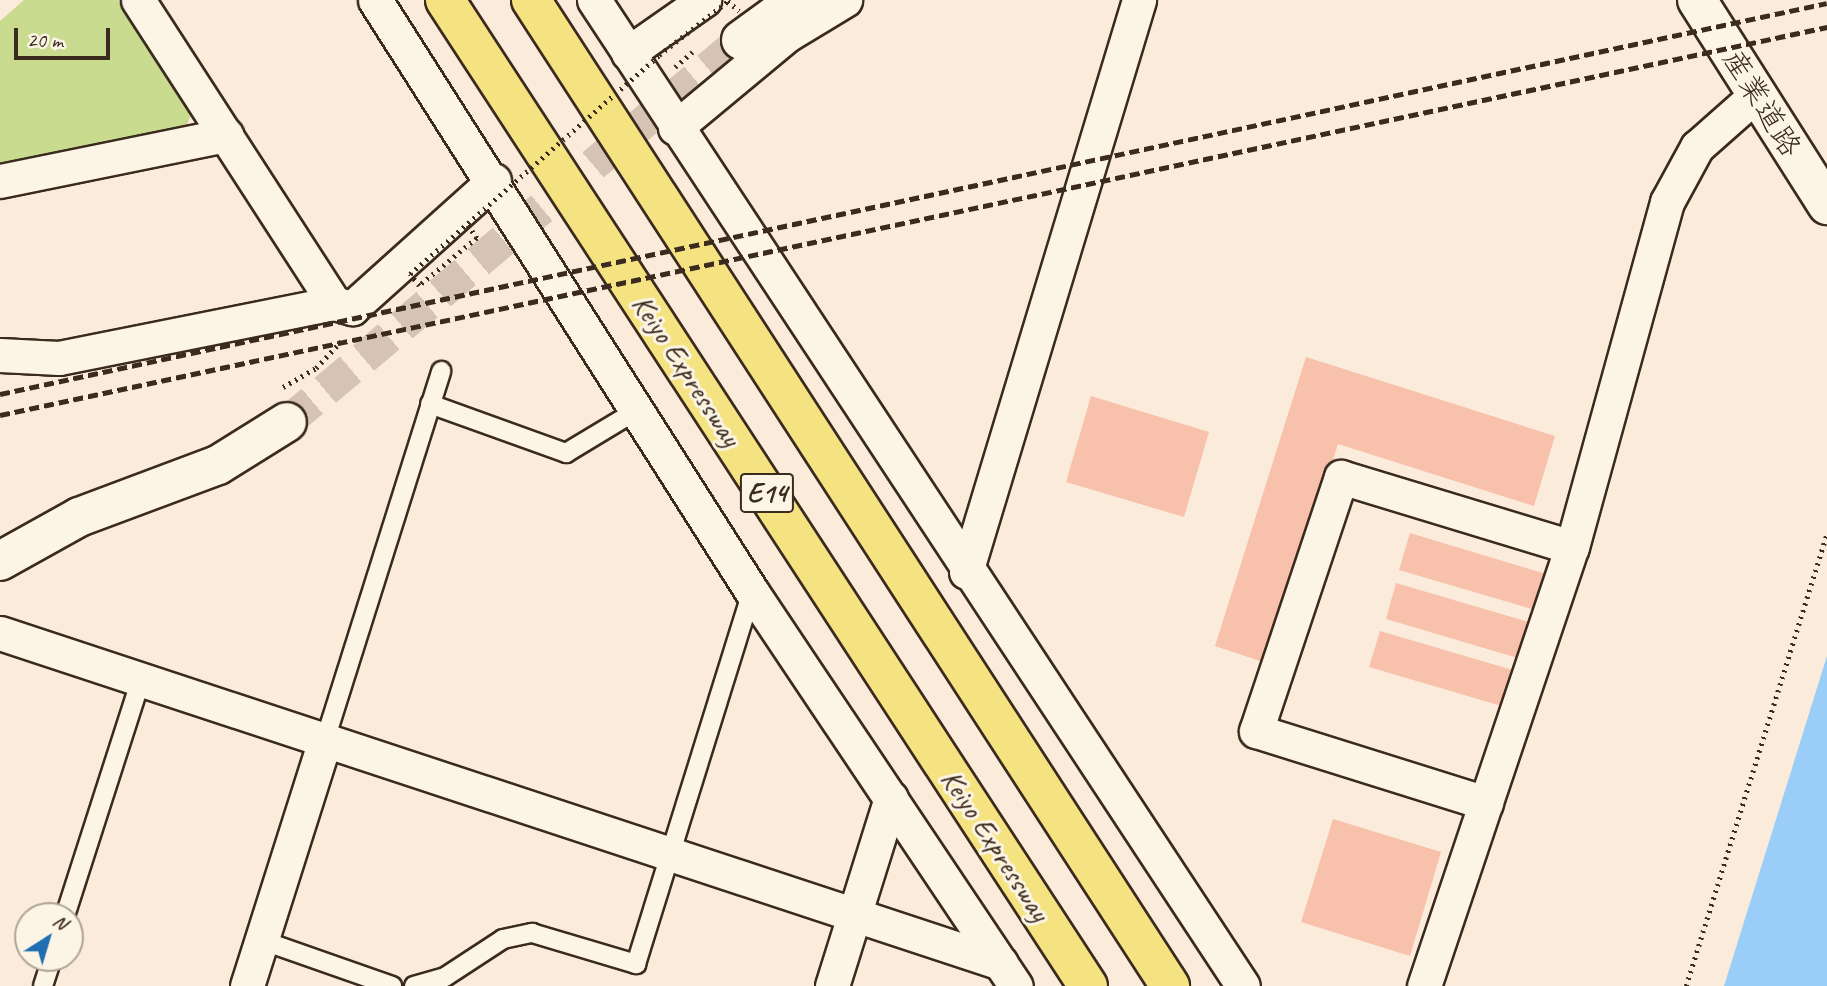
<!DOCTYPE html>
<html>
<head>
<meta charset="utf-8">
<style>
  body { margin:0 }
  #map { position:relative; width:1827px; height:986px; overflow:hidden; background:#fbebda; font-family:Caveat,"Klee One",sans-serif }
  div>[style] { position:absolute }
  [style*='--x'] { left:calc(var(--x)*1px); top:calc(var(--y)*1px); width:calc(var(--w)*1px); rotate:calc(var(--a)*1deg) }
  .green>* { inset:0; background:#c8db8f }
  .water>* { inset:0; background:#9acef8 }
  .building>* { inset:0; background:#f8c1ac }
  .street-tunnel>* { height:33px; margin-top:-16.5px; transform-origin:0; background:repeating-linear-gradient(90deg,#d5c4b4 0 33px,transparent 0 50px) }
  .path>* { height:4.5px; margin-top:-2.25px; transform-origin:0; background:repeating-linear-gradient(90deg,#3b2a1e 0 2px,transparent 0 7px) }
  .roads { filter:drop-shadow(2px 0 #3b2a1e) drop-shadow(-2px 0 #3b2a1e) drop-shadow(0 2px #3b2a1e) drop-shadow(0 -2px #3b2a1e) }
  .lane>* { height:18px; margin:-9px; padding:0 9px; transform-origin:9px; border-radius:9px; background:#fcf5e5 }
  .street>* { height:33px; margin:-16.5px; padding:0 16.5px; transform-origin:16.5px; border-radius:16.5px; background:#fcf5e5 }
  .secondary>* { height:38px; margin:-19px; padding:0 19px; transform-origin:19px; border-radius:19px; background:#fcf5e5 }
  .highway>* { height:38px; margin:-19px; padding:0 19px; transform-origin:19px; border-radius:19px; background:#f5e382 }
  .rail>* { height:5px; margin-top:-2.5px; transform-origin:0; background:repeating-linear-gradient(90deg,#3b2a1e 0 10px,transparent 0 15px) }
  .path-bridge>* { height:4.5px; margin-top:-2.25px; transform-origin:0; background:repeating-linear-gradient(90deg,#3b2a1e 0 2px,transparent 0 7px) }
  span { translate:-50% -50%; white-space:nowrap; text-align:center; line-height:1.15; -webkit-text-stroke:6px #fcf5e5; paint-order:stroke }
  .shield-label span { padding:2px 5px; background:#fcf5e5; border:2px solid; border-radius:5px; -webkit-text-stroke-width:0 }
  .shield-label { font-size:28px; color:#3b2a1e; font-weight:700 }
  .street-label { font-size:30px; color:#3b2a1e }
  .north { position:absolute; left:14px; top:902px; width:70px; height:70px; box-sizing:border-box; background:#fcf5e5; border:2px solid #afa495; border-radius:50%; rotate:37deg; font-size:19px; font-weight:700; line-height:28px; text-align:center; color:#3b2a1e }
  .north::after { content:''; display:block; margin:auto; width:24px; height:32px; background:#1f6fb2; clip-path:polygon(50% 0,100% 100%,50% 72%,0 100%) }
  .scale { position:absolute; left:14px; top:28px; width:96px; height:32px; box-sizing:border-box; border:4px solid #3b2a1e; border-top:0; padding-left:9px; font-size:21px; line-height:24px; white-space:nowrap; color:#3b2a1e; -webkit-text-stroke:5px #fcf5e5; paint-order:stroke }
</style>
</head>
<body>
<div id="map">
  <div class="green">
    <div style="clip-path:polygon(24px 0,118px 0,192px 112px,186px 127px,0 166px,0 21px)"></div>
  </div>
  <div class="water">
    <div style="clip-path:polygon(1827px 656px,1827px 986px,1724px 986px)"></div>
  </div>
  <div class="building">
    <div style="clip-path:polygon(1306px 357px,1555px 436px,1534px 506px,1338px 444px,1269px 664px,1215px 646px)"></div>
    <div style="clip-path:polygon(1091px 396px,1209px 432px,1184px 517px,1066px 482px)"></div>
    <div style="clip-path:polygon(1410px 533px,1546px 574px,1535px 610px,1399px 570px)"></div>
    <div style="clip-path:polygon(1396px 583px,1532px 623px,1521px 659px,1386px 619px)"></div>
    <div style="clip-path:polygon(1380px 631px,1516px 671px,1505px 707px,1369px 667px)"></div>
    <div style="clip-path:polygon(1333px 819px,1441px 852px,1410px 956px,1301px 922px)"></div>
  </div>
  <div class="street-tunnel">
    <div style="--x:287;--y:422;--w:593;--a:-40.08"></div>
  </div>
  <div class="path">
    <div style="--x:675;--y:67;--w:23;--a:-41"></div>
    <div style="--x:283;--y:387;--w:38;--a:-30"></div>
    <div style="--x:316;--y:368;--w:41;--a:-47"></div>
    <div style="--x:1686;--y:986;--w:473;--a:-72.7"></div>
  </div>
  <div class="roads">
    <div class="lane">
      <div style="--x:430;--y:404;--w:145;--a:19.8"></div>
      <div style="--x:566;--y:453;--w:85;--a:-31.1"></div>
      <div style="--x:325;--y:740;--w:387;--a:-72.5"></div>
      <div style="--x:65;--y:916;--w:245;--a:-72.2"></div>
      <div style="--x:261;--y:940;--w:139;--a:19.3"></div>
      <div style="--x:43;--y:986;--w:29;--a:-72"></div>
      <div style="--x:414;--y:986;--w:32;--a:-16"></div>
      <div style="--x:445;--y:977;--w:69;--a:-33.2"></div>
      <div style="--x:503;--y:939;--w:30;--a:-12"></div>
      <div style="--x:532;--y:933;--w:109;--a:16.6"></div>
      <div style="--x:636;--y:964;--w:390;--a:-72.7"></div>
    </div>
    <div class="street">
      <div style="--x:138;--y:0;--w:361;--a:57.1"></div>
      <div style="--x:375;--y:0;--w:702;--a:57.51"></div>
      <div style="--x:752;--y:592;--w:474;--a:56.2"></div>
      <div style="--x:594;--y:0;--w:1180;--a:56.65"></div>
      <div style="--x:628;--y:53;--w:93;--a:-34.9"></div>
      <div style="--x:675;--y:128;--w:146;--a:-39.7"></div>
      <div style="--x:787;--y:35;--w:68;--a:-31.1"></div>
      <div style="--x:0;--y:181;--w:231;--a:-11.5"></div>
      <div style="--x:0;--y:355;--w:59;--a:2.9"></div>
      <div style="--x:59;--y:358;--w:280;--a:-11.3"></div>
      <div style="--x:334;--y:303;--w:19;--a:16"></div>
      <div style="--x:352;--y:308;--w:191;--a:-42"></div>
      <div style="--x:966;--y:572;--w:598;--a:-73.17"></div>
      <div style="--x:0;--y:633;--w:1054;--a:18.25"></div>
      <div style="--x:1486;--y:803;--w:241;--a:-162.6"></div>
      <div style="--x:1256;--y:731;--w:268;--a:-71.5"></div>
      <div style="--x:1341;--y:477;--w:241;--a:16.9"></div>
      <div style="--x:247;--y:986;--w:258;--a:-72.4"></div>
      <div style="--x:832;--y:986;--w:197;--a:-72.6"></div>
      <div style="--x:1424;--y:986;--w:463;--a:-71.4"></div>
      <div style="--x:1572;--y:547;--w:358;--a:-74.6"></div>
      <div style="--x:1667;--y:202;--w:63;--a:-61.4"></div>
      <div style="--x:1697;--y:147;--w:80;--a:-41.5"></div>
    </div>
    <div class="secondary">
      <div style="--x:1697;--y:0;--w:243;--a:57.6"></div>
      <div style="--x:741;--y:40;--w:68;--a:-36"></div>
      <div style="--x:0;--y:561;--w:90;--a:-29.1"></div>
      <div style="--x:79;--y:517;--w:148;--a:-20.5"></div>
      <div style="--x:218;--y:465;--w:81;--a:-31.9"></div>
    </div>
    <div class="highway">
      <div style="--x:445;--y:0;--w:1177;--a:56.89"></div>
      <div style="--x:531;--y:0;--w:1175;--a:57.05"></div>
    </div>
  </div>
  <div class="rail">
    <div style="--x:0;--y:394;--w:1868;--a:-12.08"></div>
    <div style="--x:0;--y:415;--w:1868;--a:-11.99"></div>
  </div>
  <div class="path-bridge">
    <div style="--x:468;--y:225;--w:16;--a:55"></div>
    <div style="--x:477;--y:238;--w:75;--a:140.4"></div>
    <div style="--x:419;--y:286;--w:15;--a:-127"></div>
    <div style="--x:410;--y:274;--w:332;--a:-41.3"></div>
    <div style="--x:659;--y:55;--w:88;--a:-38"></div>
    <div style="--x:728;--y:1;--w:15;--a:42"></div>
  </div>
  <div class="shield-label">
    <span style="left:767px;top:493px">E14</span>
  </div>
  <div class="street-label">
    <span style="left:1762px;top:103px;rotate:58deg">産業道路</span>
    <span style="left:687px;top:370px;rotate:57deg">Keiyo Expressway</span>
    <span style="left:996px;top:845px;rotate:57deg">Keiyo Expressway</span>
  </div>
  <div class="north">N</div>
  <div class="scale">20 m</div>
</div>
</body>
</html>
